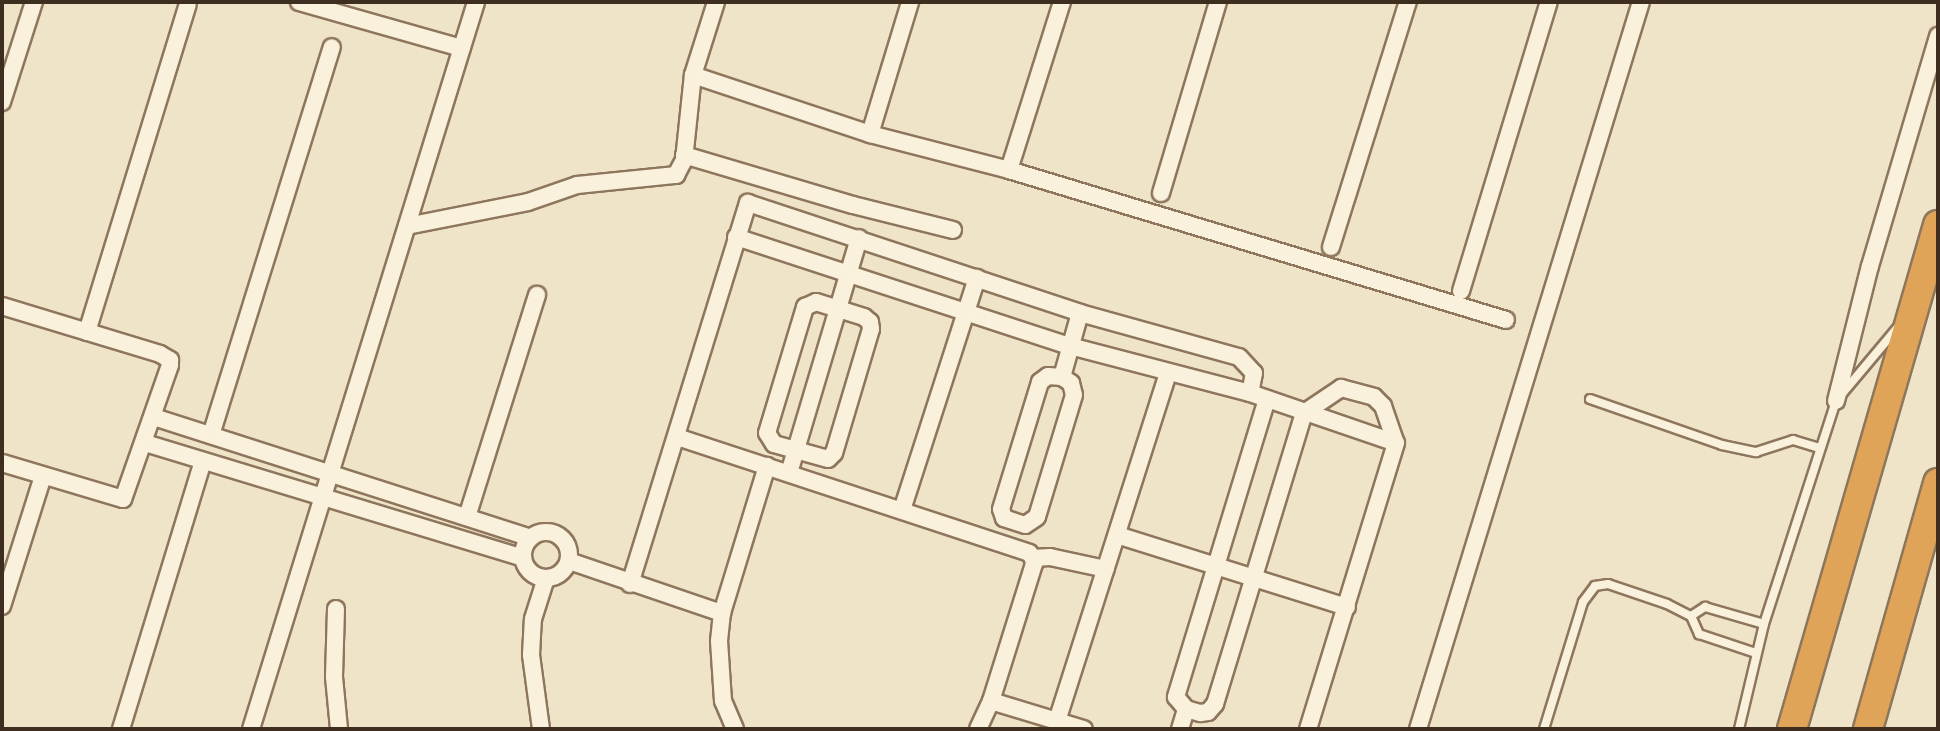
<!DOCTYPE html>
<html>
<head>
<meta charset="utf-8">
<style>
  body { margin:0 }
  #map { position:relative; width:1940px; height:731px; overflow:hidden; background:#f0e4c8; font-family:Spectral,serif }
  div>[style] { position:absolute }
  [style*='--x'] { left:calc(var(--x)*1px); top:calc(var(--y)*1px); width:calc(var(--w)*1px); rotate:calc(var(--a)*1deg) }
  .roads { filter:drop-shadow(2px 0 #8d765c) drop-shadow(-2px 0 #8d765c) drop-shadow(0 2px #8d765c) drop-shadow(0 -2px #8d765c) }
  .service>* { height:8px; margin:-4px; padding:0 4px; transform-origin:4px; border-radius:4px; background:#faf1dc }
  .minor>* { height:16px; margin:-8px; padding:0 8px; transform-origin:8px; border-radius:8px; background:#faf1dc }
  .minor>.ring { margin:-8px; padding:0; box-sizing:content-box; background:none; border:16px solid #faf1dc; border-radius:50% }
  .motorway>* { height:28px; margin:-14px; padding:0 14px; transform-origin:14px; border-radius:14px; background:#e0a458 }
  span { translate:-50% -50%; white-space:nowrap; text-align:center; line-height:1.15; -webkit-text-stroke:8px #f7eed8; paint-order:stroke }
  .frame { position:absolute; inset:0; border:4px solid #3d2e20; pointer-events:none }
</style>
</head>
<body>
<div id="map">
  <div class="roads">
    <div class="service">
      <div style="--x:1590;--y:399;--w:140;--a:19.2"></div>
      <div style="--x:1722;--y:445;--w:35;--a:12"></div>
      <div style="--x:1756;--y:452;--w:39;--a:-18"></div>
      <div style="--x:1793;--y:440;--w:28;--a:17"></div>
      <div style="--x:1691;--y:616;--w:17;--a:-33"></div>
      <div style="--x:1705;--y:607;--w:61;--a:16.1"></div>
      <div style="--x:1544;--y:729;--w:133;--a:-72.9"></div>
      <div style="--x:1583;--y:602;--w:20;--a:-53"></div>
      <div style="--x:1595;--y:586;--w:13;--a:-9"></div>
      <div style="--x:1608;--y:584;--w:62;--a:18.7"></div>
      <div style="--x:1667;--y:604;--w:27;--a:27"></div>
      <div style="--x:1691;--y:616;--w:20;--a:66"></div>
      <div style="--x:1699;--y:634;--w:60;--a:18.4"></div>
      <div style="--x:1739;--y:729;--w:108;--a:-76.6"></div>
      <div style="--x:1764;--y:624;--w:234;--a:-72.1"></div>
      <div style="--x:1836;--y:401;--w:97;--a:-50"></div>
    </div>
    <div class="minor">
      <div style="--x:299;--y:2;--w:169;--a:15.8"></div>
      <div style="--x:693;--y:75;--w:187;--a:18.4"></div>
      <div style="--x:870;--y:134;--w:144;--a:14.5"></div>
      <div style="--x:1009;--y:170;--w:176;--a:-72.5"></div>
      <div style="--x:2;--y:102;--w:105;--a:-72.3"></div>
      <div style="--x:870;--y:134;--w:138;--a:-73.1"></div>
      <div style="--x:684;--y:155;--w:176;--a:16.5"></div>
      <div style="--x:853;--y:205;--w:103;--a:14"></div>
      <div style="--x:1009;--y:170;--w:519;--a:16.79"></div>
      <div style="--x:1161;--y:193;--w:199;--a:-73.4"></div>
      <div style="--x:407;--y:226;--w:123;--a:-11.2"></div>
      <div style="--x:528;--y:202;--w:52;--a:-19.1"></div>
      <div style="--x:577;--y:185;--w:100;--a:-5.8"></div>
      <div style="--x:676;--y:175;--w:17;--a:-62"></div>
      <div style="--x:684;--y:160;--w:85;--a:-84"></div>
      <div style="--x:693;--y:75;--w:77;--a:-72.5"></div>
      <div style="--x:736;--y:237;--w:351;--a:18.1"></div>
      <div style="--x:1070;--y:346;--w:186;--a:14.6"></div>
      <div style="--x:1250;--y:393;--w:154;--a:18.9"></div>
      <div style="--x:1331;--y:247;--w:257;--a:-72.6"></div>
      <div style="--x:1461;--y:291;--w:302;--a:-73.1"></div>
      <div style="--x:816;--y:302;--w:50;--a:17.4"></div>
      <div style="--x:864;--y:317;--w:8;--a:40"></div>
      <div style="--x:870;--y:322;--w:7;--a:82"></div>
      <div style="--x:871;--y:329;--w:129;--a:106.6"></div>
      <div style="--x:834;--y:453;--w:8;--a:135"></div>
      <div style="--x:828;--y:459;--w:56;--a:-164.5"></div>
      <div style="--x:774;--y:444;--w:13;--a:-122"></div>
      <div style="--x:767;--y:433;--w:132;--a:-73.2"></div>
      <div style="--x:805;--y:307;--w:12;--a:-24"></div>
      <div style="--x:2;--y:306;--w:165;--a:16.9"></div>
      <div style="--x:160;--y:354;--w:12;--a:31"></div>
      <div style="--x:170;--y:360;--w:5;--a:90"></div>
      <div style="--x:170;--y:365;--w:142;--a:109.3"></div>
      <div style="--x:123;--y:499;--w:126;--a:-163.4"></div>
      <div style="--x:87;--y:332;--w:343;--a:-72.9"></div>
      <div style="--x:1048;--y:376;--w:14;--a:4"></div>
      <div style="--x:1062;--y:377;--w:11;--a:34"></div>
      <div style="--x:1071;--y:383;--w:12;--a:76"></div>
      <div style="--x:1074;--y:395;--w:127;--a:106.9"></div>
      <div style="--x:1037;--y:517;--w:14;--a:146"></div>
      <div style="--x:1025;--y:525;--w:22;--a:-162"></div>
      <div style="--x:1004;--y:518;--w:9;--a:-108"></div>
      <div style="--x:1001;--y:509;--w:133;--a:-72.9"></div>
      <div style="--x:1040;--y:382;--w:10;--a:-37"></div>
      <div style="--x:1062;--y:377;--w:66;--a:-74.3"></div>
      <div style="--x:1267;--y:399;--w:312;--a:107"></div>
      <div style="--x:1176;--y:697;--w:16;--a:50"></div>
      <div style="--x:1186;--y:709;--w:15;--a:16"></div>
      <div style="--x:1200;--y:713;--w:8;--a:-7"></div>
      <div style="--x:1208;--y:712;--w:11;--a:-49"></div>
      <div style="--x:1215;--y:704;--w:304;--a:-73"></div>
      <div style="--x:1304;--y:413;--w:45;--a:-34"></div>
      <div style="--x:1341;--y:388;--w:34;--a:15"></div>
      <div style="--x:1374;--y:397;--w:13;--a:45"></div>
      <div style="--x:1383;--y:406;--w:39;--a:71"></div>
      <div style="--x:1396;--y:443;--w:299;--a:107.1"></div>
      <div style="--x:1836;--y:401;--w:139;--a:-75.9"></div>
      <div style="--x:1870;--y:266;--w:240;--a:-73.5"></div>
      <div style="--x:154;--y:417;--w:395;--a:17.8"></div>
      <div style="--x:211;--y:435;--w:406;--a:-72.7"></div>
      <div style="--x:677;--y:437;--w:371;--a:18.2"></div>
      <div style="--x:1029;--y:553;--w:6;--a:51"></div>
      <div style="--x:1033;--y:558;--w:17;--a:-3"></div>
      <div style="--x:1050;--y:557;--w:57;--a:12.1"></div>
      <div style="--x:145;--y:443;--w:395;--a:16.9"></div>
      <div style="--x:789;--y:473;--w:245;--a:-73.4"></div>
      <div style="--x:902;--y:510;--w:244;--a:-72.1"></div>
      <div style="--x:467;--y:517;--w:233;--a:-72.5"></div>
      <div class="ring" style="left:523px;top:532px;width:30px;height:30px"></div>
      <div style="--x:1117;--y:535;--w:241;--a:17.4"></div>
      <div style="--x:569;--y:561;--w:162;--a:18.8"></div>
      <div style="--x:630;--y:584;--w:399;--a:-72.8"></div>
      <div style="--x:748;--y:203;--w:350;--a:18.3"></div>
      <div style="--x:1080;--y:313;--w:165;--a:15.5"></div>
      <div style="--x:1239;--y:357;--w:22;--a:47"></div>
      <div style="--x:1254;--y:373;--w:20;--a:101"></div>
      <div style="--x:2;--y:606;--w:136;--a:-72.5"></div>
      <div style="--x:336;--y:609;--w:68;--a:91.7"></div>
      <div style="--x:334;--y:677;--w:52;--a:84.5"></div>
      <div style="--x:991;--y:701;--w:97;--a:16.8"></div>
      <div style="--x:1057;--y:721;--w:365;--a:-72.3"></div>
      <div style="--x:121;--y:729;--w:280;--a:-73"></div>
      <div style="--x:251;--y:729;--w:761;--a:-72.8"></div>
      <div style="--x:541;--y:729;--w:75;--a:-97.7"></div>
      <div style="--x:531;--y:655;--w:36;--a:-87"></div>
      <div style="--x:533;--y:619;--w:43;--a:-72.4"></div>
      <div style="--x:735;--y:729;--w:30;--a:-113"></div>
      <div style="--x:723;--y:701;--w:60;--a:-93.8"></div>
      <div style="--x:719;--y:641;--w:28;--a:-84"></div>
      <div style="--x:722;--y:613;--w:154;--a:-73"></div>
      <div style="--x:978;--y:729;--w:31;--a:-65"></div>
      <div style="--x:991;--y:701;--w:144;--a:-72.6"></div>
      <div style="--x:1034;--y:564;--w:6;--a:-99"></div>
      <div style="--x:1180;--y:729;--w:21;--a:-73"></div>
      <div style="--x:1418;--y:729;--w:760;--a:-72.95"></div>
    </div>
    <div class="motorway">
      <div style="--x:1792;--y:729;--w:525;--a:-73.84"></div>
      <div style="--x:1868;--y:729;--w:256;--a:-74.1"></div>
    </div>
  </div>
  <div class="frame"></div>
</div>
</body>
</html>
